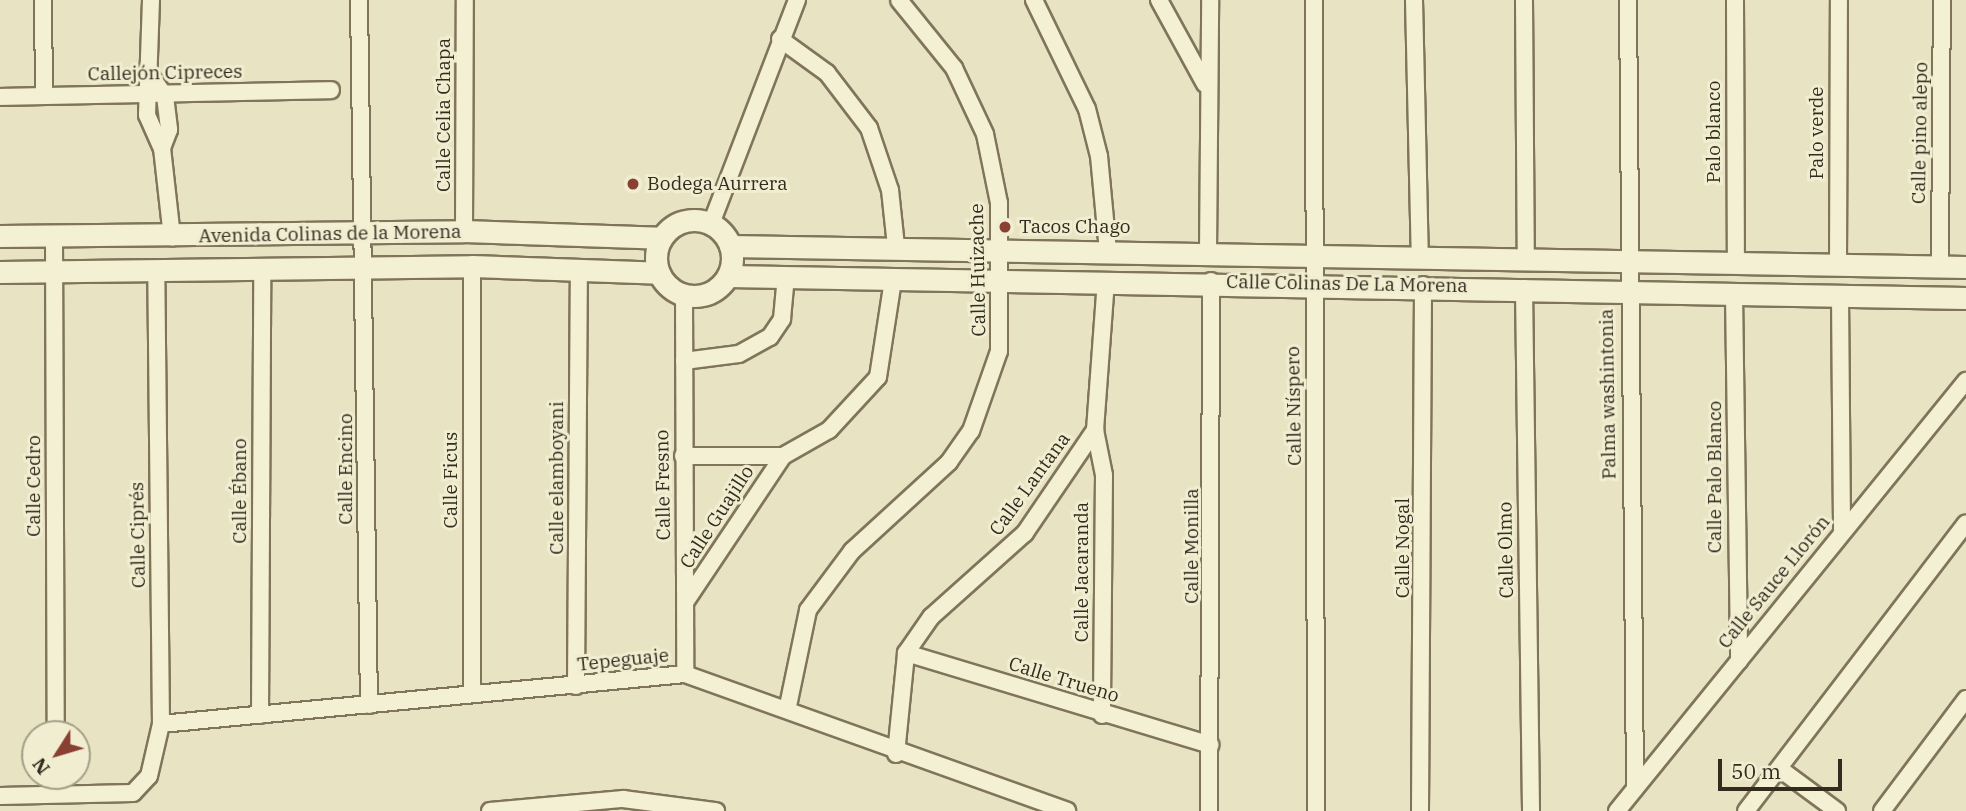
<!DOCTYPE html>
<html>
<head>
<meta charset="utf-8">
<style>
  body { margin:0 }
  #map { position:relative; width:1966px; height:811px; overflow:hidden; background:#e8e3c2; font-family:"IBM Plex Serif",serif }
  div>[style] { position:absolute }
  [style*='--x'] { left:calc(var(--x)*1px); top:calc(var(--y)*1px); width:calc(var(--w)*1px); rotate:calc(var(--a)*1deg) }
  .roads { filter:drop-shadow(2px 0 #80755b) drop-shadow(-2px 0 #80755b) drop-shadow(0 2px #80755b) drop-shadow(0 -2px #80755b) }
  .street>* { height:16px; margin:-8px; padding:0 8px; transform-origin:8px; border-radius:8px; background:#f4f0d4 }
  .secondary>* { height:21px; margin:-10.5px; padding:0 10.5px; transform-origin:10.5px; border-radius:10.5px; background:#f4f0d4 }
  .secondary>.ring { margin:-10.5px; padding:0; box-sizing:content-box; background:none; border:21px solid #f4f0d4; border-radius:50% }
  .dots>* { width:19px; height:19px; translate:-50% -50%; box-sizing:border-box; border:4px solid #f1edd1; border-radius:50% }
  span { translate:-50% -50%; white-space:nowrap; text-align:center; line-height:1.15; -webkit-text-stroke:6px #f1edd1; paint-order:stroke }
  .street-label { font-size:19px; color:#322b1e }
  .poi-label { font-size:19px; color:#322b1e }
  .left { translate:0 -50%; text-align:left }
  .north { position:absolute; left:21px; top:720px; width:70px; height:70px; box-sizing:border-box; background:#f1edd1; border:2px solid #a59f89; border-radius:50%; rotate:233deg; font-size:19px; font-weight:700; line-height:28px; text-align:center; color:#322b1e }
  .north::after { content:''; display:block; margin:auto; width:24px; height:32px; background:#893f32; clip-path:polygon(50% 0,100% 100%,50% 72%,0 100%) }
  .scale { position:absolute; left:1718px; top:759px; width:124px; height:32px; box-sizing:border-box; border:4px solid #322b1e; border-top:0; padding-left:9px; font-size:21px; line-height:24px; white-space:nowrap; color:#322b1e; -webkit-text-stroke:5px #f1edd1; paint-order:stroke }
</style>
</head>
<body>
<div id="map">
  <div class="roads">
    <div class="street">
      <div style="--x:43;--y:0;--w:95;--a:89.4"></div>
      <div style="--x:151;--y:0;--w:115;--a:92"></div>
      <div style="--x:147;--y:115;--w:36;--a:66"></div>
      <div style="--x:359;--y:0;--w:705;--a:89.19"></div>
      <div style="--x:1034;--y:0;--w:121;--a:64.1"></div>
      <div style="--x:1087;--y:109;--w:49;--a:75.7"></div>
      <div style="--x:1099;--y:156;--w:95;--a:84.6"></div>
      <div style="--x:1159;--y:0;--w:96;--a:61.3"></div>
      <div style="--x:1314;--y:0;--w:811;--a:89.86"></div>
      <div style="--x:1414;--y:0;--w:256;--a:88.7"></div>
      <div style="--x:1524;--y:0;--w:260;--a:89.6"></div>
      <div style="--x:1628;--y:0;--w:788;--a:89.49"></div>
      <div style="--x:1735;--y:0;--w:264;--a:89.8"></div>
      <div style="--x:780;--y:39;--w:58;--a:35.9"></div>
      <div style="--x:827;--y:73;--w:69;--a:52.6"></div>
      <div style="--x:869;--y:128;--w:65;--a:71.3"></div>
      <div style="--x:890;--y:190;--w:56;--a:83.9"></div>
      <div style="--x:153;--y:79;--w:21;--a:55"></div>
      <div style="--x:165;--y:96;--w:34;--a:83"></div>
      <div style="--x:169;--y:130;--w:19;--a:111"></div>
      <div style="--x:162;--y:148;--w:90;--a:83.6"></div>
      <div style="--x:0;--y:97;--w:331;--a:-1.2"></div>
      <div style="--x:711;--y:224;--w:240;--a:-69"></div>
      <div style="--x:464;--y:231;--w:231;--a:-89.8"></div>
      <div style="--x:54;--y:238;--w:496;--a:89.8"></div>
      <div style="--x:1208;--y:252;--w:252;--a:-89.5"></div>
      <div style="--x:1838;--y:265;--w:265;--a:-89.8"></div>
      <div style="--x:472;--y:266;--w:428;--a:90"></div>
      <div style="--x:1940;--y:266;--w:266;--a:-89.6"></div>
      <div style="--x:1524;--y:288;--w:523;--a:89.23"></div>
      <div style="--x:1734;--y:293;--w:368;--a:89.2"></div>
      <div style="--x:684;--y:295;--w:379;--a:89.8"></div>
      <div style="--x:1840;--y:296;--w:235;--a:89.5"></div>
      <div style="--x:684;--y:361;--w:55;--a:-7.3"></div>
      <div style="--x:739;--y:354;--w:35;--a:-29"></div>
      <div style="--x:770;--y:337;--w:22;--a:-56"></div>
      <div style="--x:782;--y:319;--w:43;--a:-84.7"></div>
      <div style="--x:1095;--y:430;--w:46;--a:78.7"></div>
      <div style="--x:1104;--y:475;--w:240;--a:90.5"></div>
      <div style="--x:683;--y:456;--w:100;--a:0"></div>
      <div style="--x:686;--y:601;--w:174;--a:-56.2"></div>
      <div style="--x:783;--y:456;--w:53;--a:-29.5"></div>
      <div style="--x:829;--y:430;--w:72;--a:-47.2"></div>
      <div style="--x:878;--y:377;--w:98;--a:-81.2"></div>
      <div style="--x:906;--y:653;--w:318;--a:16.8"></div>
      <div style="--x:576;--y:686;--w:416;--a:-89.6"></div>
      <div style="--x:788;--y:706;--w:98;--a:-78.2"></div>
      <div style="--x:808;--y:610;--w:74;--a:-53.3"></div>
      <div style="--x:852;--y:551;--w:132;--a:-42.5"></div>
      <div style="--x:949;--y:462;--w:38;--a:-55"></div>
      <div style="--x:971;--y:431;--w:85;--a:-70.7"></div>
      <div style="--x:999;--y:351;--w:148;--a:-90"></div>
      <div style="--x:999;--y:203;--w:70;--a:-101.5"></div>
      <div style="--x:985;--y:134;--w:73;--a:-115.2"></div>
      <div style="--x:954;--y:68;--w:87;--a:-129"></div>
      <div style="--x:260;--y:715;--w:448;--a:-89.7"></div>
      <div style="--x:161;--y:724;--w:526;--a:-5.45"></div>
      <div style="--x:685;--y:674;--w:406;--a:19.7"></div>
      <div style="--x:896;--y:754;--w:101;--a:-84.3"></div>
      <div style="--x:906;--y:653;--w:44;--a:-55.2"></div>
      <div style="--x:931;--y:617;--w:126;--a:-41.8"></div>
      <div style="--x:1025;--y:533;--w:125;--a:-55.8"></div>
      <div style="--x:1095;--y:430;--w:149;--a:-85.8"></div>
      <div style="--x:1780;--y:769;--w:71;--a:36.4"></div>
      <div style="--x:57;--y:776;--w:18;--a:90"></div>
      <div style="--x:0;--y:796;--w:133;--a:-1.3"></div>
      <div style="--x:133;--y:793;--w:23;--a:-47"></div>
      <div style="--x:149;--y:776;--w:53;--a:-77"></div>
      <div style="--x:161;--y:724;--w:455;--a:-90.6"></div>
      <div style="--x:490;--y:811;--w:134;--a:-5.2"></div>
      <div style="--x:623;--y:799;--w:94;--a:7.4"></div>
      <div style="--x:1209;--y:811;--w:530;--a:-89.78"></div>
      <div style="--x:1420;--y:811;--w:526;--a:-89.67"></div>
      <div style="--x:1617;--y:811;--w:554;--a:-50.94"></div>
      <div style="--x:1746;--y:811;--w:362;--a:-52.6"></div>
      <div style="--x:1882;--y:811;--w:140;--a:-53.1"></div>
    </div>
    <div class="secondary">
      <div class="ring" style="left:656px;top:220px;width:55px;height:55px"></div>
      <div style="--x:0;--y:236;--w:464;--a:-0.6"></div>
      <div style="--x:464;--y:231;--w:196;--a:2"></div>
      <div style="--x:730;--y:246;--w:1236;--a:0.97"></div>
      <div style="--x:0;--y:272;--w:472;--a:-0.7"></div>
      <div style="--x:472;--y:266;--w:187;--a:2.1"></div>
      <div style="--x:728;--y:276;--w:1238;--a:1.02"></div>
    </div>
  </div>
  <div class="dots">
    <div style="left:633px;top:184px;background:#893f32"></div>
    <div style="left:1005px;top:227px;background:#893f32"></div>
  </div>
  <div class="street-label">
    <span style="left:165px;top:73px;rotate:-1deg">Callejón Cipreces</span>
    <span style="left:444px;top:115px;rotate:-90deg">Calle Celia Chapa</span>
    <span style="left:1714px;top:132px;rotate:-90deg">Palo blanco</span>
    <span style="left:1817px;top:133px;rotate:-90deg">Palo verde</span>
    <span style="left:1920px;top:133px;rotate:-89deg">Calle pino alepo</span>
    <span style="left:330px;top:234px;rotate:-1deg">Avenida Colinas de la Morena</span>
    <span style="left:978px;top:270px;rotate:-91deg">Calle Huizache</span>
    <span style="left:1347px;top:284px;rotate:1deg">Calle Colinas De La Morena</span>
    <span style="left:1608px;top:394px;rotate:-91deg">Palma washintonia</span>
    <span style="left:1294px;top:406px;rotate:-91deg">Calle Níspero</span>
    <span style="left:346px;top:469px;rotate:-90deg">Calle Encino</span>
    <span style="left:1715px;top:477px;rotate:-90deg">Calle Palo Blanco</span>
    <span style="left:557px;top:478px;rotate:-90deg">Calle elamboyani</span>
    <span style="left:451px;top:480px;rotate:-90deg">Calle Ficus</span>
    <span style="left:1030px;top:484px;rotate:-54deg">Calle Lantana</span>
    <span style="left:663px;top:485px;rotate:-91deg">Calle Fresno</span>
    <span style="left:34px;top:486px;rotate:-90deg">Calle Cedro</span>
    <span style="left:240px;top:491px;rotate:-90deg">Calle Ébano</span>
    <span style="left:717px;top:517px;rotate:-57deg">Calle Guajillo</span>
    <span style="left:138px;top:535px;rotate:-91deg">Calle Ciprés</span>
    <span style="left:1192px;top:546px;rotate:-90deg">Calle Monilla</span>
    <span style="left:1403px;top:548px;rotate:-90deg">Calle Nogal</span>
    <span style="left:1506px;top:550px;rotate:-91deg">Calle Olmo</span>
    <span style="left:1082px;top:572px;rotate:-90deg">Calle Jacaranda</span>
    <span style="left:1774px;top:582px;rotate:-51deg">Calle Sauce Llorón</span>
    <span style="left:623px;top:660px;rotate:-6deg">Tepeguaje</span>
    <span style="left:1064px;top:680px;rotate:17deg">Calle Trueno</span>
  </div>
  <div class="poi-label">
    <span class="left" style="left:647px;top:184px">Bodega Aurrera</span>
    <span class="left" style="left:1019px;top:227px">Tacos Chago</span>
  </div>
  <div class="north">N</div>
  <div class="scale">50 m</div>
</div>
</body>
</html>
